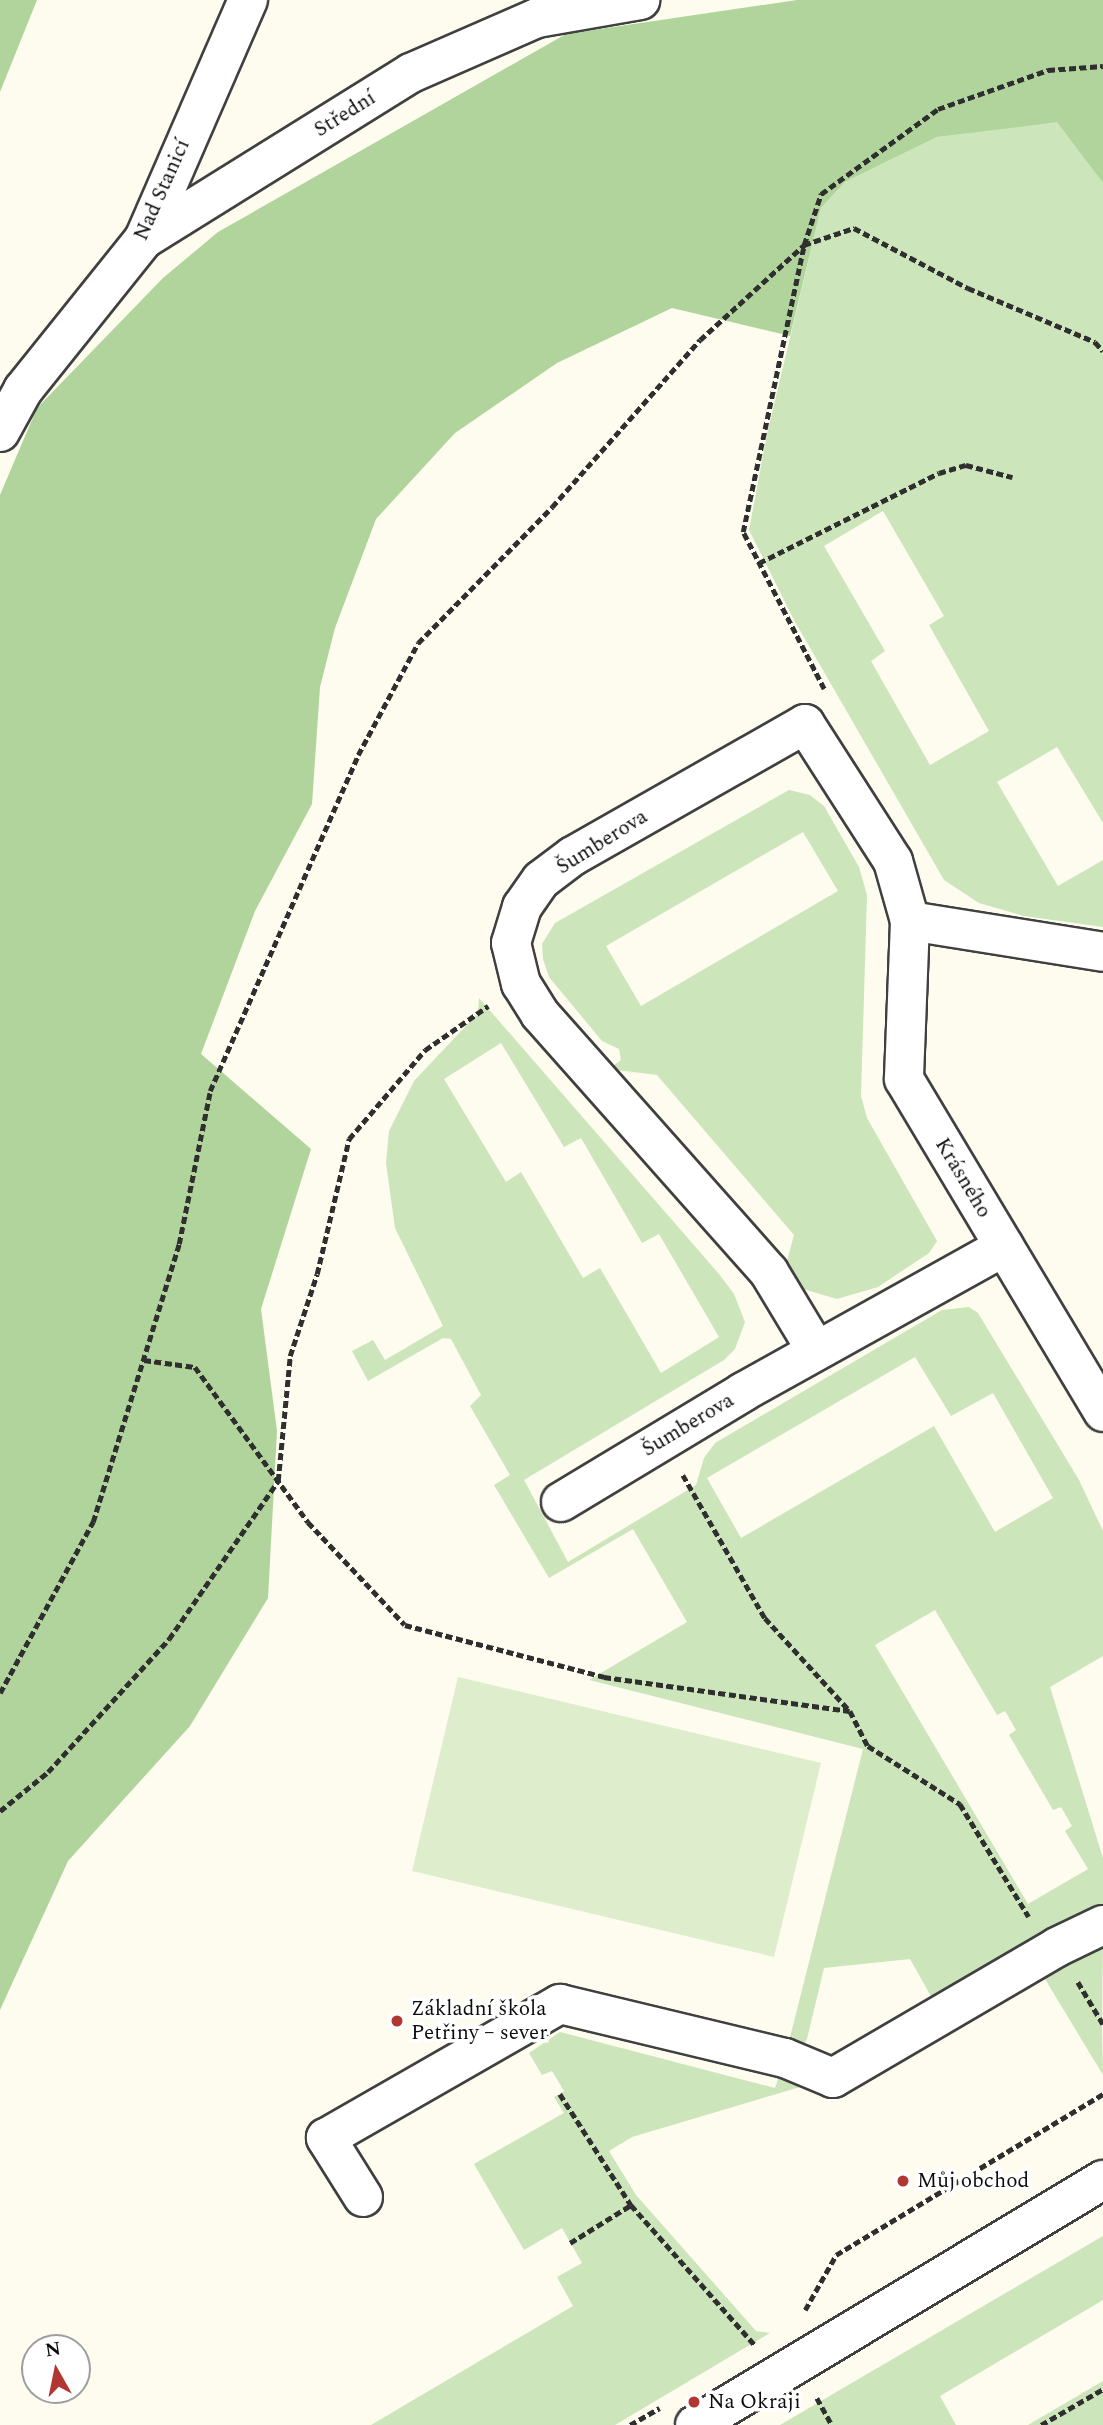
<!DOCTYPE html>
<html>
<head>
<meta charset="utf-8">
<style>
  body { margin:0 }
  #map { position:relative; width:1103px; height:2425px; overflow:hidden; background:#fdfcee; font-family:Spectral,serif }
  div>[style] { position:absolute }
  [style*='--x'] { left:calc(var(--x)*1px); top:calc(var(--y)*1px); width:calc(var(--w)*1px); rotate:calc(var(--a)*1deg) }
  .green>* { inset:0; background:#cce5bb }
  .forest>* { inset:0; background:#b0d49b }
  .pitch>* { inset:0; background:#deedcb }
  .path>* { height:4.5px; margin-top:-2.25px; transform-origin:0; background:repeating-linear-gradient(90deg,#2f2f2f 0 7px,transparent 0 10.5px) }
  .roads { filter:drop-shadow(2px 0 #404040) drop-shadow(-2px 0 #404040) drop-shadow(0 2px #404040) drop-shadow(0 -2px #404040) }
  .minor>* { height:38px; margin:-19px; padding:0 19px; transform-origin:19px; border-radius:19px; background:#fff }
  .dots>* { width:19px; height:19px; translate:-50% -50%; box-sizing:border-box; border:4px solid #fff; border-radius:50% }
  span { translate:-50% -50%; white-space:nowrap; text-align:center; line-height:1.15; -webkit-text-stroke:7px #fff; paint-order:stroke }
  .street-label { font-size:21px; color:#0d0d0d }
  .poi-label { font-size:21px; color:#0d0d0d }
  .left { translate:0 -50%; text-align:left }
  .north { position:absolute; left:21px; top:2334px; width:70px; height:70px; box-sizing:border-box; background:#fff; border:2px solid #9e9e9e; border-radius:50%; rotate:351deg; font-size:19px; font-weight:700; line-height:28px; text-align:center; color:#0d0d0d }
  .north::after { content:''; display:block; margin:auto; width:24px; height:32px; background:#b03732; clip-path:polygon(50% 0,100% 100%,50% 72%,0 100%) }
</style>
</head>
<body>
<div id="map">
  <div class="green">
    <div style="clip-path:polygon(evenodd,1057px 121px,1103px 183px,1103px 823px,1057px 747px,997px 782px,1058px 886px,1103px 860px,1103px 927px,1024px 916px,979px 903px,944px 880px,794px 620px,749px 530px,767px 434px,821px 208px,845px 182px,937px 137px,1057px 121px,883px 511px,944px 616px,929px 625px,989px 731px,930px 765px,871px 661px,885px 651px,824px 546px,883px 511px)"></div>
    <div style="clip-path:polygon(evenodd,789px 790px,810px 795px,824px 806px,859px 867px,867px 895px,861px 1096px,867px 1118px,937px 1241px,929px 1253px,878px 1287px,837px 1299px,803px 1289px,784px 1272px,794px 1235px,657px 1075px,609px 1069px,621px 1060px,619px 1049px,602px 1041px,549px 977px,543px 959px,542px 944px,555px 923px,789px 790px,803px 832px,838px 891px,641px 1006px,606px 946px,803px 832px)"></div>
    <div style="clip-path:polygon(evenodd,479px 998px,719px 1274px,734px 1294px,745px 1322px,735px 1349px,724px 1360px,524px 1480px,568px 1562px,696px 1485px,704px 1458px,715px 1443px,942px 1310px,969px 1307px,978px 1313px,1079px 1480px,1103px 1531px,1103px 1656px,1050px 1687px,1103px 1858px,1103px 1907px,932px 1998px,910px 1959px,824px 1968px,807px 2039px,803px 2046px,787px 2049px,863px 1749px,589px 1680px,687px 1622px,633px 1529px,549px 1578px,494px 1485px,510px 1475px,470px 1406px,481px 1395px,451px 1339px,443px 1338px,368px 1381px,352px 1351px,373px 1340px,385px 1360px,443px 1326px,395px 1228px,386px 1163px,389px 1131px,414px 1081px,478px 1013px,479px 998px,501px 1043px,564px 1147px,581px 1138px,642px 1243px,659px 1234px,719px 1337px,661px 1373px,600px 1268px,583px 1278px,521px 1172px,506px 1182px,444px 1079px,501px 1043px,479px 998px,915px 1357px,951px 1416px,993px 1393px,1053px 1498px,995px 1532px,934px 1426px,741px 1538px,707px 1478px,915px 1357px,479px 998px,935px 1610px,997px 1715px,1005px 1711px,1016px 1730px,1009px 1735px,1053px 1810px,1061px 1807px,1072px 1826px,1065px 1831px,1088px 1869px,1028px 1904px,875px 1645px,935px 1610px)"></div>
    <div style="clip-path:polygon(1103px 1937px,1102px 2026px,1103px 2075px,1045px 1979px,1022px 1993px,1018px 1988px)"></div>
    <div style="clip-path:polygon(560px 2032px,775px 2088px,782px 2067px,817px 2082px,632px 2137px,609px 2151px,636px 2195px,756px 2331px,770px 2333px,615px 2425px,371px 2425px,573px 2306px,557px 2277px,582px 2263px,562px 2228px,524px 2250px,474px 2164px,564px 2113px,554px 2097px,564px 2091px,552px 2071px,542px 2075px,529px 2053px)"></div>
    <div style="clip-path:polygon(1103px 2236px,1103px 2300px,940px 2396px,956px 2425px,780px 2425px)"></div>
    <div style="clip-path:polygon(1103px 2381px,1103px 2425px,1028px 2425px)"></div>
  </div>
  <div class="forest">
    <div style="clip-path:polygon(0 0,37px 0,0 92px)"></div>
    <div style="clip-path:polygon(797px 0,1103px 0,1103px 183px,1057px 122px,937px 137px,845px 182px,821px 208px,790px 336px,672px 308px,557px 363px,455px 433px,376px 519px,335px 628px,320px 687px,312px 804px,255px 911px,201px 1054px,311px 1149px,261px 1309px,277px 1431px,268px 1598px,190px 1726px,68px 1861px,0 2010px,0 495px,37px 408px,163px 278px,218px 232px,566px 34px)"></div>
  </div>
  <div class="pitch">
    <div style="clip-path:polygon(458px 1677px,821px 1763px,774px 1957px,412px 1871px)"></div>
  </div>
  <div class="path">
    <div style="--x:759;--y:563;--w:201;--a:-26.6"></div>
    <div style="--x:939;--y:473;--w:28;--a:-17"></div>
    <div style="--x:966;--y:465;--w:48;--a:14.6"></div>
    <div style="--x:824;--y:689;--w:177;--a:-117.3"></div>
    <div style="--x:743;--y:532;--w:293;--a:-78"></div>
    <div style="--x:804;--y:245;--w:54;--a:-71.6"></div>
    <div style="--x:821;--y:194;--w:145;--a:-36"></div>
    <div style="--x:938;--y:109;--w:117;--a:-19.5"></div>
    <div style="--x:1048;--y:70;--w:55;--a:-4.2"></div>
    <div style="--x:144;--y:1360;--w:51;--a:7.8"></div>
    <div style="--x:195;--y:1367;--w:192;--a:53.9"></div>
    <div style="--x:308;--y:1522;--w:141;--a:46.7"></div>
    <div style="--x:405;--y:1625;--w:206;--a:14.6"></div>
    <div style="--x:604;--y:1677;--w:248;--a:7.9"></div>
    <div style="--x:683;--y:1475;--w:165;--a:60.2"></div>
    <div style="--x:765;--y:1618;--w:126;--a:47.6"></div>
    <div style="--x:850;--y:1711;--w:39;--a:63"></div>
    <div style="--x:868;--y:1746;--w:109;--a:32.2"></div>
    <div style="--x:960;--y:1804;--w:132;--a:58.6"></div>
    <div style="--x:0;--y:1693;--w:195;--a:-61.5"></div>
    <div style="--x:93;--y:1522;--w:291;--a:-72.8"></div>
    <div style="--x:179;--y:1244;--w:156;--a:-78.5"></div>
    <div style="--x:210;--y:1091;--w:367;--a:-66.2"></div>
    <div style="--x:358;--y:755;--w:127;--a:-61.8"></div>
    <div style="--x:418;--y:643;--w:191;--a:-45.4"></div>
    <div style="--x:552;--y:507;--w:223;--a:-48.5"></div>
    <div style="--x:700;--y:340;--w:141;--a:-42.4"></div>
    <div style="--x:804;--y:245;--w:53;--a:-18.8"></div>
    <div style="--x:854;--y:228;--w:129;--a:27.8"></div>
    <div style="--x:968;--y:288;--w:138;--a:23"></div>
    <div style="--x:1095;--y:342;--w:12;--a:48"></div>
    <div style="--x:0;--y:1811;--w:62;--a:-39.1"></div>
    <div style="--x:48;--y:1772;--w:180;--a:-47.7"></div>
    <div style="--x:169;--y:1639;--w:192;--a:-55.4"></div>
    <div style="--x:278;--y:1481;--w:126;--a:-84.5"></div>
    <div style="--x:290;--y:1356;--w:86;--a:-71.8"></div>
    <div style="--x:317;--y:1274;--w:139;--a:-76.7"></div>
    <div style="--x:349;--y:1139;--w:117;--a:-49.5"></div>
    <div style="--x:425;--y:1050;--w:77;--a:-34.9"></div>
    <div style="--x:1078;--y:1982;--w:49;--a:59.2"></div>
    <div style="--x:560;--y:2094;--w:132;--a:57.4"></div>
    <div style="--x:570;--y:2243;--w:72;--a:-31.9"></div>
    <div style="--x:631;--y:2205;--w:187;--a:48.5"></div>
    <div style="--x:805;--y:2310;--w:63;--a:-60.6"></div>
    <div style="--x:836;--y:2255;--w:312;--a:-31.1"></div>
    <div style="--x:817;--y:2398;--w:31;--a:61"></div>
    <div style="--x:630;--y:2425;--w:34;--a:-30"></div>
    <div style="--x:1041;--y:2425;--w:72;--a:-30.1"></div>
  </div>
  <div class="roads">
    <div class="minor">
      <div style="--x:144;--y:239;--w:314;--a:-31.9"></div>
      <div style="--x:411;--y:73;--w:137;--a:-23.6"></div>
      <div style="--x:537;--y:18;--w:105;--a:-9.9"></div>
      <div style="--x:0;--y:432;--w:48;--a:-61.3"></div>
      <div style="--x:23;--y:390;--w:193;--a:-51.3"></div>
      <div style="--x:144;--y:239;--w:261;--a:-66.5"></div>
      <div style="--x:910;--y:921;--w:195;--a:9.1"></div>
      <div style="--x:816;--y:1350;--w:91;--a:-121.1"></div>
      <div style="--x:769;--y:1272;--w:345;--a:-131.6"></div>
      <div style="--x:540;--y:1014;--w:36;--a:-122"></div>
      <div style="--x:521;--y:984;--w:42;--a:-103.7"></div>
      <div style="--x:511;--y:943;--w:38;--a:-73"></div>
      <div style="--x:522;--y:907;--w:33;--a:-55"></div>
      <div style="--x:541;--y:880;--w:40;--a:-37"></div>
      <div style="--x:573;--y:856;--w:267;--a:-29.6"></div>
      <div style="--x:805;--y:724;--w:163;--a:57.3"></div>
      <div style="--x:893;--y:861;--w:62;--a:74.2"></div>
      <div style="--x:910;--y:921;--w:158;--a:92.2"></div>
      <div style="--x:904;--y:1079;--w:388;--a:59.1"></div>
      <div style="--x:561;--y:1502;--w:213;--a:-31.1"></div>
      <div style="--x:743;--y:1392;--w:299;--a:-29.1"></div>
      <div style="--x:363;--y:2197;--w:70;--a:-122.1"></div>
      <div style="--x:326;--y:2138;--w:270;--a:-29.8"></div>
      <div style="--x:560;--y:2004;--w:231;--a:13.5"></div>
      <div style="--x:785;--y:2058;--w:52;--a:22.6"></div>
      <div style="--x:833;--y:2078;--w:259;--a:-30.3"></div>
      <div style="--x:1057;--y:1947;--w:51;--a:-25.6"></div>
      <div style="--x:695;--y:2425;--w:476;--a:-31"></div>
    </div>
  </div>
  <div class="dots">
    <div style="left:397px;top:2021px;background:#b03732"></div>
    <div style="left:903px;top:2181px;background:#b03732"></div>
    <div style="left:694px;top:2402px;background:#b03732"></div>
  </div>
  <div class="street-label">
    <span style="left:345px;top:114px;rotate:-32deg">Střední</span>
    <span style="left:162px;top:190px;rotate:-66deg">Nad Stanicí</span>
    <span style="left:602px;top:842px;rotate:-32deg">Šumberova</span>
    <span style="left:963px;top:1178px;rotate:59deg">Krásného</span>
    <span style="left:688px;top:1425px;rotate:-31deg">Šumberova</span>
  </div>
  <div class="poi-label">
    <span class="left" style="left:411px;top:2021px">Základní škola<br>Petřiny – sever</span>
    <span class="left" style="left:917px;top:2181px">Můj obchod</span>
    <span class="left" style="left:708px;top:2402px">Na Okraji</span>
  </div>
  <div class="north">N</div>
</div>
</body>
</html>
